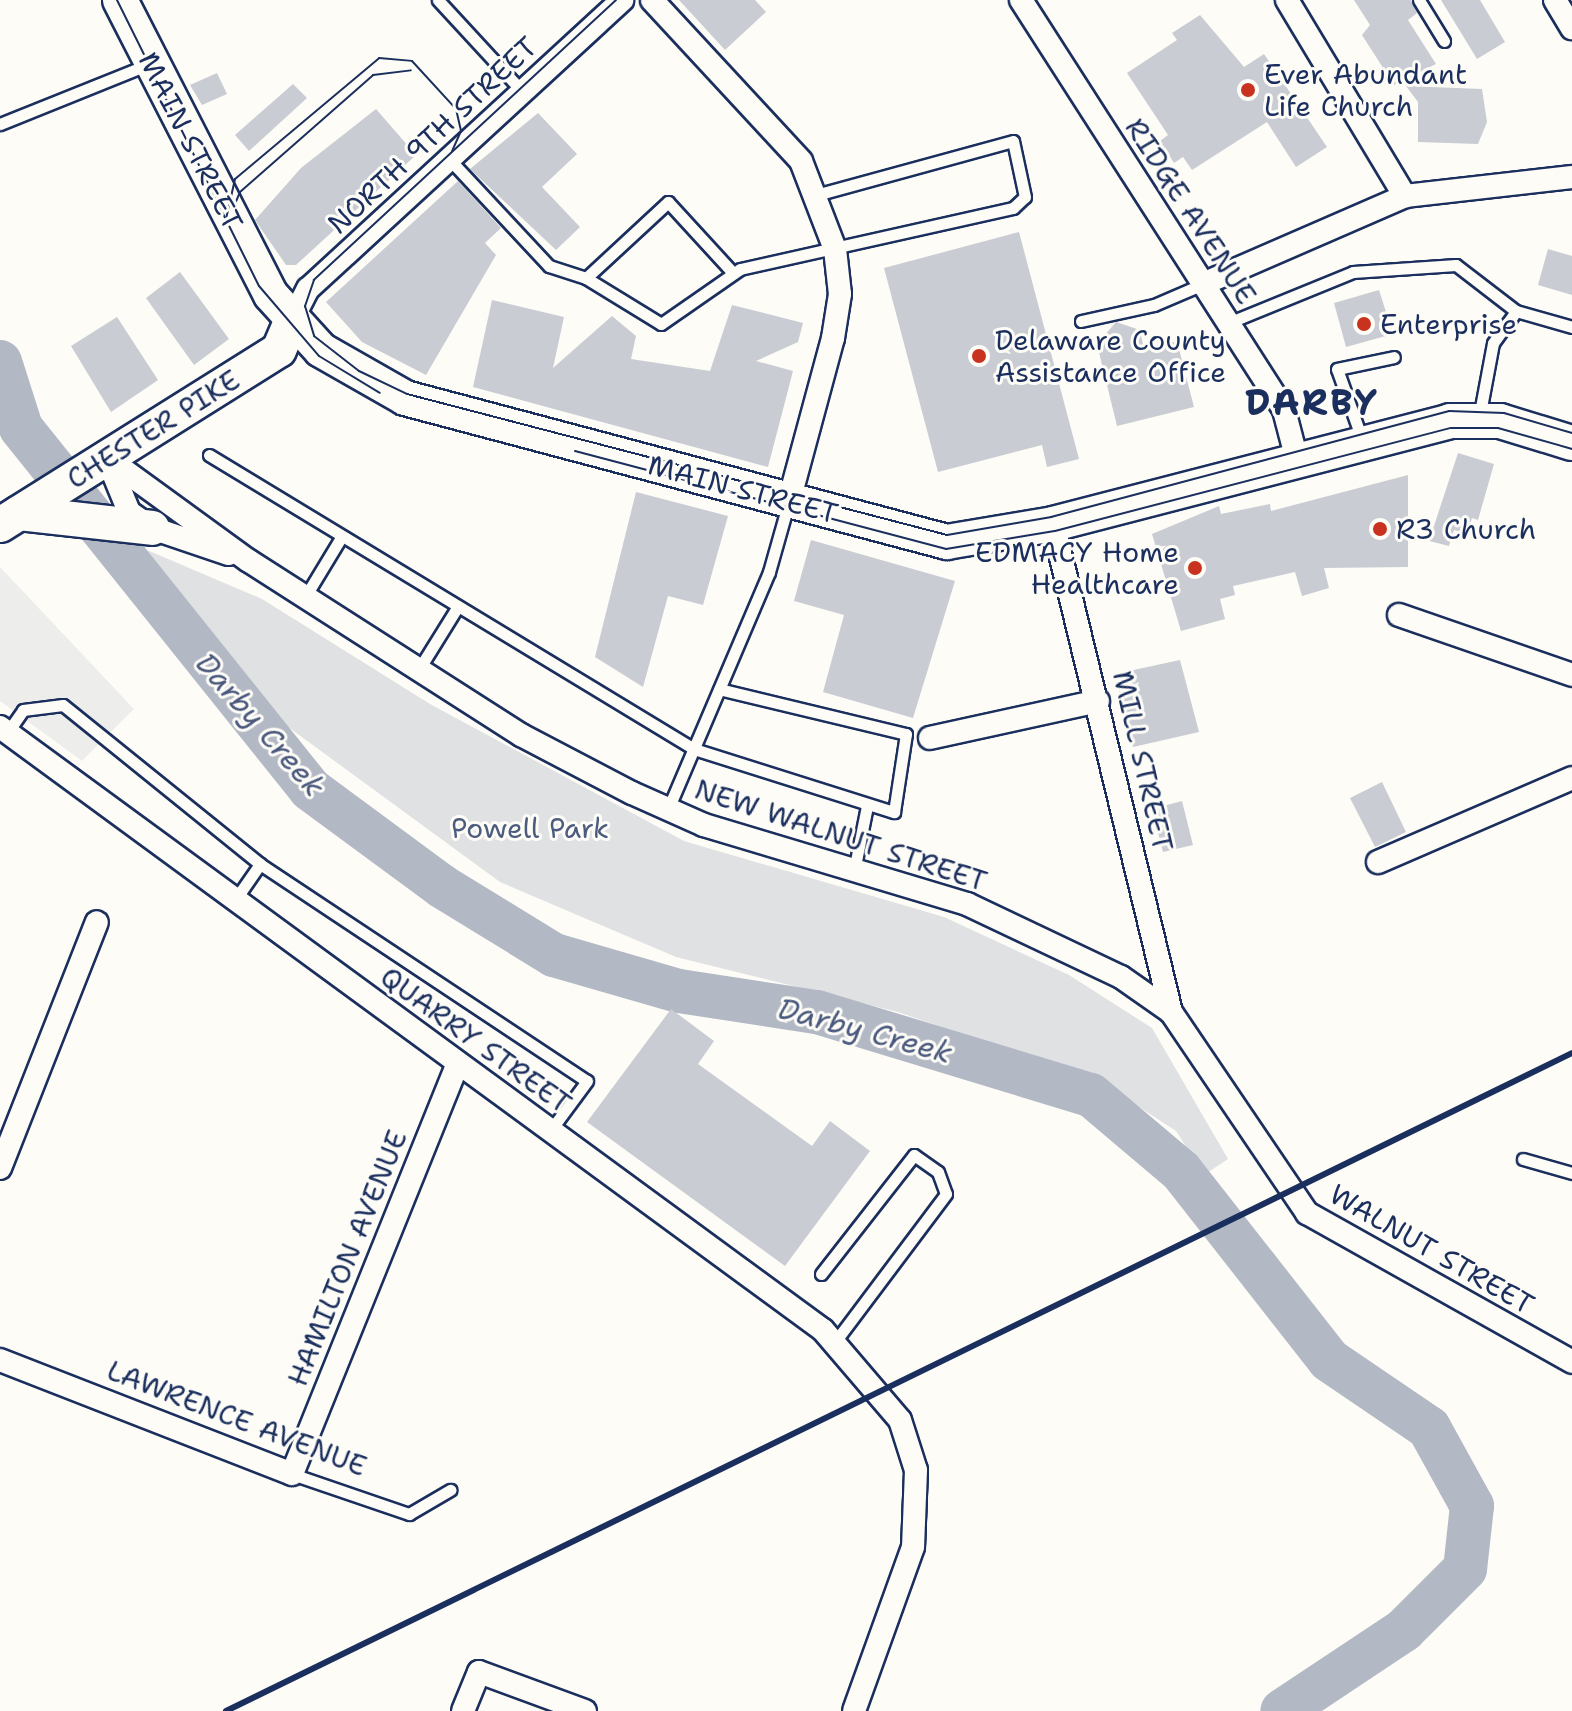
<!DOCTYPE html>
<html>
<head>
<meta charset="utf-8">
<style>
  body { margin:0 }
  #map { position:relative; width:1572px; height:1711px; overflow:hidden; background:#fdfcf7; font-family:"Shantell Sans",sans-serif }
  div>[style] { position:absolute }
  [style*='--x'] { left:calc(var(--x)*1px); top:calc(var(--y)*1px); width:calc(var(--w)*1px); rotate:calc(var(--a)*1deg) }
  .built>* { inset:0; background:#edeeec }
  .green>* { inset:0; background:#e0e1e3 }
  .river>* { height:44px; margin:-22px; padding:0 22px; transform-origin:22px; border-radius:22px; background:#b3b8c5 }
  .building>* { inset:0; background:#c9ccd3 }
  .roads { filter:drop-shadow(2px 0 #1b2f5e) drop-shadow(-2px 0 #1b2f5e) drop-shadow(0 2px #1b2f5e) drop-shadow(0 -2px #1b2f5e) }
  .lane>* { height:11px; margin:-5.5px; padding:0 5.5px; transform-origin:5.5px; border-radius:5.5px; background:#fdfcf7 }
  .street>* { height:22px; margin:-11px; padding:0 11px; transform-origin:11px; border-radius:11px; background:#fdfcf7 }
  .primary>* { height:34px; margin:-17px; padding:0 17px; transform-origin:17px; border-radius:17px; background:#fdfcf7 }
  .tram>* { height:2px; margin:-1px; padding:0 1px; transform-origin:1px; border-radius:1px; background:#1b2f5e }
  .rail>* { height:6px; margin:-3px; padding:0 3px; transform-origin:3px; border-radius:3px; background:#1b2f5e }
  .dots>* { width:22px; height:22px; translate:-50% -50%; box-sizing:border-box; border:4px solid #fdfcf7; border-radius:50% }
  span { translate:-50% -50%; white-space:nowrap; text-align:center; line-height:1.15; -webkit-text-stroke:6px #fdfcf7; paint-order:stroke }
  .poi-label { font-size:28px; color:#1b2f5e }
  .left { translate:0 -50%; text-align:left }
  .right { translate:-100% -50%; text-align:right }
  .street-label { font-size:28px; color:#1b2f5e }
  .park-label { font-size:28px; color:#4c5c7f }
  .water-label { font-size:30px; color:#49587d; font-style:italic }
  .district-label { font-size:36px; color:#1b2f5e; font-weight:700; letter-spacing:2px }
</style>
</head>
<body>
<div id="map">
  <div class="built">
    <div style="clip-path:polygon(0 567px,134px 709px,82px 761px,0 701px)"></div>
  </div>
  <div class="green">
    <div style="clip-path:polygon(147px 550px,262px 599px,430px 704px,684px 841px,944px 917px,1069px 975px,1152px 1028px,1228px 1159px,1204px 1175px,1176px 1131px,1101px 1082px,898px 1012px,676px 957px,500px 882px,269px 713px)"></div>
  </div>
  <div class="river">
    <div style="--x:0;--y:362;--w:69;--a:72.3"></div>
    <div style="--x:21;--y:428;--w:462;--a:51.3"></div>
    <div style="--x:310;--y:789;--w:165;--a:36.4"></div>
    <div style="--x:443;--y:887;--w:130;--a:31.5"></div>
    <div style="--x:554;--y:955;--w:130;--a:16.1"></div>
    <div style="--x:679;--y:991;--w:140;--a:8.7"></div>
    <div style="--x:817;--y:1012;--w:286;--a:16.9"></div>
    <div style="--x:1091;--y:1095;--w:118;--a:40.2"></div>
    <div style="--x:1181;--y:1171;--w:240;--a:51.9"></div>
    <div style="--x:1329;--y:1360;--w:121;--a:34.2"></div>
    <div style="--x:1429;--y:1428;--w:89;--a:61.1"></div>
    <div style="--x:1472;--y:1506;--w:63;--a:96.3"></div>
    <div style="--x:1465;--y:1569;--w:86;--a:135"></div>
    <div style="--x:1404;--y:1630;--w:146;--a:146.4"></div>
  </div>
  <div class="building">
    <div style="clip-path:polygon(679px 0,755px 0,766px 12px,725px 50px)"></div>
    <div style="clip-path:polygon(1354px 0,1411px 0,1417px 13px,1408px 20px,1436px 64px,1394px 85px,1362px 35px,1370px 25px)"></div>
    <div style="clip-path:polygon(1441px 0,1480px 0,1505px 42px,1477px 59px)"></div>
    <div style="clip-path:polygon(1200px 15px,1244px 67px,1264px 54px,1327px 147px,1296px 167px,1267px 122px,1192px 170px,1183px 157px,1174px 163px,1160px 141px,1168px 135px,1127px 73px,1177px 40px,1172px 33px)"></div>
    <div style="clip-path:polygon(217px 73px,227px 94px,202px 105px,190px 85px)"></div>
    <div style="clip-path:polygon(293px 84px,307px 98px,249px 151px,235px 135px)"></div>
    <div style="clip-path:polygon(1406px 86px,1482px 89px,1487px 122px,1478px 144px,1418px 142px,1418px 102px)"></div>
    <div style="clip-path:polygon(376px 109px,416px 155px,296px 265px,286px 265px,255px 220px,301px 168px)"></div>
    <div style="clip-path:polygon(538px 113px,577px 154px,542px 187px,580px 227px,556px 250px,470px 169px)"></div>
    <div style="clip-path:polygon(458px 181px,501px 228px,485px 243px,496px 255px,426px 375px,362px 342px,326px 302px)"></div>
    <div style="clip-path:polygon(1019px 232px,1079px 459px,1047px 467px,1042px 445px,938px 472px,884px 268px)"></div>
    <div style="clip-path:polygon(1548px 249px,1572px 256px,1572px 295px,1538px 285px)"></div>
    <div style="clip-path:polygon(180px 272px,229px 339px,194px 365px,146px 298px)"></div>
    <div style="clip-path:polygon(1379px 290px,1393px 334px,1346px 347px,1334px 303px)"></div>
    <div style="clip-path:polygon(492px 300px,564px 317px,553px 368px,612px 316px,636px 336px,631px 359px,710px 371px,732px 305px,803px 323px,798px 342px,756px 361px,793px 371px,768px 467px,473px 387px)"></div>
    <div style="clip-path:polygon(117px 317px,158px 380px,111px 412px,71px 346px)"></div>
    <div style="clip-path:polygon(1116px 322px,1140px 330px,1144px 349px,1177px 341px,1194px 407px,1117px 426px,1097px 344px)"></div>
    <div style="clip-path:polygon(1458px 453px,1494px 464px,1478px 520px,1472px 518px,1467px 534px,1454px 530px,1449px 546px,1429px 541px)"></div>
    <div style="clip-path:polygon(1408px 475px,1408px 567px,1324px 568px,1329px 588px,1302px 596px,1295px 572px,1233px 586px,1235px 595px,1220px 599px,1225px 619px,1181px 631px,1152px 534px,1219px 506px,1221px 514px,1270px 504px,1271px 511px)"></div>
    <div style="clip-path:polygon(636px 492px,728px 516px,703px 605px,668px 596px,643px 687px,595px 657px)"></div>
    <div style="clip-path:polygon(811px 540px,955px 581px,913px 718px,823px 692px,844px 615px,794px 601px)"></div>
    <div style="clip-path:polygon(1180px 660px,1199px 732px,1133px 747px,1115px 674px)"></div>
    <div style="clip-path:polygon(1382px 782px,1406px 832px,1375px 847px,1350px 798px)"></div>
    <div style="clip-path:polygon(1182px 801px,1193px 845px,1163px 852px,1152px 809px)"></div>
    <div style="clip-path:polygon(671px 1009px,714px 1041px,698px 1064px,812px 1146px,830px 1121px,870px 1151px,785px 1266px,587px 1122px)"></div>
  </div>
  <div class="roads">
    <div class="lane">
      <div style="--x:438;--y:0;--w:125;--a:47.3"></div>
      <div style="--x:1419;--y:0;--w:48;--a:58.6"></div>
      <div style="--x:0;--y:124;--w:158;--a:-21.9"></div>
      <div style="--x:451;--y:161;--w:144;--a:47"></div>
      <div style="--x:549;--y:266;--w:39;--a:18"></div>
      <div style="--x:586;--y:278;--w:88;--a:31.5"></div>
      <div style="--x:661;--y:324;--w:96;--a:-34.8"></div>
      <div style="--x:740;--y:269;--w:280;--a:-12.6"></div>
      <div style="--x:1013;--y:208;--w:16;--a:-43"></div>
      <div style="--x:1025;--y:197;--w:57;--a:-102.1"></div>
      <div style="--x:1013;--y:141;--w:204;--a:164.7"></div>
      <div style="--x:586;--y:278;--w:112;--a:-42.8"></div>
      <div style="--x:668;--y:202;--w:96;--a:47.5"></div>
      <div style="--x:1081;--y:321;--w:75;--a:-12.4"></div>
      <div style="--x:1154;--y:305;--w:53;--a:-23.2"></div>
      <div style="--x:1228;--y:323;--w:135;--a:-22.2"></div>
      <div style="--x:1353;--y:272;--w:103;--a:-3.9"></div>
      <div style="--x:1456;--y:265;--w:76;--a:37.5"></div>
      <div style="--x:1516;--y:311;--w:58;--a:15.9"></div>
      <div style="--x:1479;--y:418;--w:76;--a:-79.4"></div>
      <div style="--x:1493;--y:343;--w:39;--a:-54"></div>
      <div style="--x:1363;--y:442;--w:77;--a:-109.6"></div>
      <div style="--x:1337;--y:369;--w:58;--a:-11.9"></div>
      <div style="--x:209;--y:455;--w:567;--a:31.22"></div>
      <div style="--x:694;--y:749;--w:210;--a:17.5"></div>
      <div style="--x:894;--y:812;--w:79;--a:-81.3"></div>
      <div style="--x:906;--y:734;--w:192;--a:-166.5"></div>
      <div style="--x:305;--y:597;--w:71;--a:-58.8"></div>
      <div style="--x:419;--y:669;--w:74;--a:-58.2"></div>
      <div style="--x:7;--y:733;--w:28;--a:-55"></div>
      <div style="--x:23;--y:710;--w:40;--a:-7.1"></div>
      <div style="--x:63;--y:705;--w:253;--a:38.9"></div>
      <div style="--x:260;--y:864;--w:392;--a:33.6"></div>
      <div style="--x:587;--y:1081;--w:62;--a:126.5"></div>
      <div style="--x:668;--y:809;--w:258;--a:-66.9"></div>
      <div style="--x:769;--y:572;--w:70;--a:-74.2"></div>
      <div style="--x:854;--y:871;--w:66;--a:-78.7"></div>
      <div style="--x:235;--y:900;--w:44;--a:-55.2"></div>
      <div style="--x:1523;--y:1159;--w:51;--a:15.9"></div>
      <div style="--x:821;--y:1274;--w:151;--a:-52"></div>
      <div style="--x:914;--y:1155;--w:29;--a:35"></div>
      <div style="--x:938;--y:1172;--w:23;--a:70"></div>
      <div style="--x:946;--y:1194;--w:186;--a:126.9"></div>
      <div style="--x:292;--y:1474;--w:124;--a:18.9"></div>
      <div style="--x:409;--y:1514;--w:48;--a:-30.3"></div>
    </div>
    <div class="street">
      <div style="--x:652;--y:0;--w:219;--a:47.2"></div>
      <div style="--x:801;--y:161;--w:94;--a:68.9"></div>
      <div style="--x:835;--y:249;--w:45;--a:83.7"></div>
      <div style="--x:840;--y:294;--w:45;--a:99"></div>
      <div style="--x:833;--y:338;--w:169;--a:105.1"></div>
      <div style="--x:1021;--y:0;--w:487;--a:57.3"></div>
      <div style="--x:1284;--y:410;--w:52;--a:75.4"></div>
      <div style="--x:1287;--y:0;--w:229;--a:59"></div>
      <div style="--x:1555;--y:0;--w:33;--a:59"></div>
      <div style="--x:1203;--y:284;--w:220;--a:-23.5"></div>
      <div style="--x:1405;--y:196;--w:168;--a:-6.5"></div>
      <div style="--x:292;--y:320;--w:35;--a:-63"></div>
      <div style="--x:308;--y:289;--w:427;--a:-42.6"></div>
      <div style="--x:107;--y:458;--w:175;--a:36"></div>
      <div style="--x:249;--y:561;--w:323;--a:32.6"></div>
      <div style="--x:521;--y:735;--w:125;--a:27.6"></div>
      <div style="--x:632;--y:793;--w:79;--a:24"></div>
      <div style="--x:704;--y:825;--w:275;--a:16.7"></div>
      <div style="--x:967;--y:904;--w:170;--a:25.4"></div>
      <div style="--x:1121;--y:977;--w:61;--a:35"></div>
      <div style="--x:1171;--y:1012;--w:243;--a:55.9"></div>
      <div style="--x:1307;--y:1213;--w:304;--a:29.3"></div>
      <div style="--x:107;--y:458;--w:58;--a:67.8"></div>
      <div style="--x:129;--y:512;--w:28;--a:35"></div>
      <div style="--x:152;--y:528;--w:81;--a:18.7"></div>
      <div style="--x:1053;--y:524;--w:502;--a:76.41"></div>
      <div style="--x:1399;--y:615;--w:183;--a:19.1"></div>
      <div style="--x:0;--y:727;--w:1020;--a:36.23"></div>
      <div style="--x:823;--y:1330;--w:118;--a:49.5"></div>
      <div style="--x:900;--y:1420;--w:52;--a:72.3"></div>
      <div style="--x:916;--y:1470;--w:77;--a:92.2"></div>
      <div style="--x:913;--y:1547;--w:174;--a:109.8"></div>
      <div style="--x:930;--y:738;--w:172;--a:-12.4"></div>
      <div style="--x:1378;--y:862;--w:211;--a:-23.4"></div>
      <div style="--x:0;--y:1168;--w:264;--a:-68.5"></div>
      <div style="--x:0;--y:1360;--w:313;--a:21.3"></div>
      <div style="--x:292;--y:1474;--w:442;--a:-68"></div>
      <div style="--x:463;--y:1711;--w:42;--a:-67.7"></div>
      <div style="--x:479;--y:1672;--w:113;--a:20.2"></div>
    </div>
    <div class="primary">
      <div style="--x:120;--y:0;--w:331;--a:62.9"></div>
      <div style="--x:271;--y:295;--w:74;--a:47.7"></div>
      <div style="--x:321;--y:350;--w:97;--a:29.7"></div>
      <div style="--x:405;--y:398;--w:561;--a:14.88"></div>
      <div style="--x:947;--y:542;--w:108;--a:-9.6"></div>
      <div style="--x:1053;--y:524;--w:410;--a:-14.5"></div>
      <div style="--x:1450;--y:421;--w:50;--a:0"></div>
      <div style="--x:1500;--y:421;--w:75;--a:17"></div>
      <div style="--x:19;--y:513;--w:134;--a:6.4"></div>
      <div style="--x:0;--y:525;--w:329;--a:-32.1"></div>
      <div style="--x:279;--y:350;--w:33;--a:-67"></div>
    </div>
  </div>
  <div class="tram">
    <div style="--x:117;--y:0;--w:319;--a:63.6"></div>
    <div style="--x:259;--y:286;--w:92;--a:49.4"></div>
    <div style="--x:319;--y:356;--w:71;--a:31.2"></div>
    <div style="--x:616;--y:0;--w:412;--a:137.2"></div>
    <div style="--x:314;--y:280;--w:28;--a:109"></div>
    <div style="--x:305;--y:306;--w:31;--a:73"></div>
    <div style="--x:314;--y:336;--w:57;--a:37.9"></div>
    <div style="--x:359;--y:371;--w:53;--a:25.6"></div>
    <div style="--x:407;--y:394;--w:558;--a:14.63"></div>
    <div style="--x:947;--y:535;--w:106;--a:-9.8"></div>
    <div style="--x:1051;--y:517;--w:412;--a:-14.9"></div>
    <div style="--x:1449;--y:411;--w:55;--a:2.1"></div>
    <div style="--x:1504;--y:413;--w:71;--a:16.4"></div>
    <div style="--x:233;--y:209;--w:18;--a:-68"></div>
    <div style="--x:240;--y:192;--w:177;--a:-41.3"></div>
    <div style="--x:373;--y:75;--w:38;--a:-7"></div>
    <div style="--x:226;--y:219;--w:41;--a:-77.3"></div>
    <div style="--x:235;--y:179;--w:188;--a:-40"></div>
    <div style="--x:379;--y:58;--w:33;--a:5"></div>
    <div style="--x:412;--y:61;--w:65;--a:47.5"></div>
    <div style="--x:456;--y:109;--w:23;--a:77"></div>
    <div style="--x:461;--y:131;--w:22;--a:114"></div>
    <div style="--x:575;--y:451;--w:384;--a:14.8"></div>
    <div style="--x:946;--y:549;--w:110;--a:-9.4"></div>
    <div style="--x:1055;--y:531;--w:409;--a:-14.6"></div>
    <div style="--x:1451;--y:428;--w:47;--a:0"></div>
    <div style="--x:1498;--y:428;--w:77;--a:15.8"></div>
  </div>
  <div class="rail">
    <div style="--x:226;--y:1711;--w:1498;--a:-26.05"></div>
  </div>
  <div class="dots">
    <div style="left:1248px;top:90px;background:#c8321e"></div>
    <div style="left:1364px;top:324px;background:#c8321e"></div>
    <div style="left:979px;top:356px;background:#c8321e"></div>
    <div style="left:1380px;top:529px;background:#c8321e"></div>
    <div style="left:1195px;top:568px;background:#c8321e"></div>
  </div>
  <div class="poi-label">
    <span class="left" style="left:1264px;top:90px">Ever Abundant<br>Life Church</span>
    <span class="left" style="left:1380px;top:324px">Enterprise</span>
    <span class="left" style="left:995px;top:356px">Delaware County<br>Assistance Office</span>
    <span class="left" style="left:1396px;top:529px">R3 Church</span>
    <span class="right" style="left:1179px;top:568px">EDMACY Home<br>Healthcare</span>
  </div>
  <div class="street-label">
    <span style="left:432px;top:135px;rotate:-43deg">NORTH 9TH STREET</span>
    <span style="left:191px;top:141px;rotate:63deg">MAIN STREET</span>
    <span style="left:1191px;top:211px;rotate:57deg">RIDGE AVENUE</span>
    <span style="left:153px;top:429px;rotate:-32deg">CHESTER PIKE</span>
    <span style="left:743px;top:489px;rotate:15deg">MAIN STREET</span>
    <span style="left:1143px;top:761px;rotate:77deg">MILL STREET</span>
    <span style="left:841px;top:835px;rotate:18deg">NEW WALNUT STREET</span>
    <span style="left:476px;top:1040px;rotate:36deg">QUARRY STREET</span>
    <span style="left:1432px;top:1249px;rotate:30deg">WALNUT STREET</span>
    <span style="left:347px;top:1258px;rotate:-68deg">HAMILTON AVENUE</span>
    <span style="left:237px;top:1418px;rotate:21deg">LAWRENCE AVENUE</span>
  </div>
  <div class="park-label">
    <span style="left:530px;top:828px">Powell Park</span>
  </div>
  <div class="water-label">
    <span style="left:260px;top:725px;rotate:49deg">Darby Creek</span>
    <span style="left:865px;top:1031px;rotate:15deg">Darby Creek</span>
  </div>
  <div class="district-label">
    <span style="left:1312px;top:403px">DARBY</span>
  </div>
</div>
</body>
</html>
